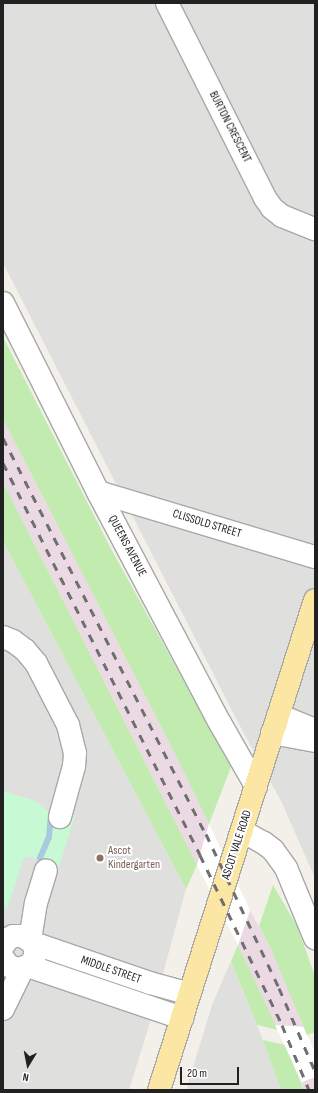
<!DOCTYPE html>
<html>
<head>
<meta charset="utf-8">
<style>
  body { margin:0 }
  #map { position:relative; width:318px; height:1093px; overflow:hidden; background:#f2f0e8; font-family:"Sofia Sans Condensed",sans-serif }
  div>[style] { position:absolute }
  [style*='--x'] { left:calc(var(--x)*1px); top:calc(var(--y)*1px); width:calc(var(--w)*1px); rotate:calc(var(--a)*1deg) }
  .residential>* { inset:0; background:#dfdfde }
  .industrial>* { inset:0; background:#ebdae4 }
  .grass>* { inset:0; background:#c1ebaf }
  .park>* { inset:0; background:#c7fad4 }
  .pier>* { inset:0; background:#fff }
  .stream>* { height:6px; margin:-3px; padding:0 3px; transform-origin:3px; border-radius:3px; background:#a9c9df }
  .roads { filter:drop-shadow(1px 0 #a8a8a8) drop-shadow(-1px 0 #a8a8a8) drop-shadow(0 1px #a8a8a8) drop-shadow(0 -1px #a8a8a8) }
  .street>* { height:22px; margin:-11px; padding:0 11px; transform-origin:11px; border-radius:11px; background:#fff }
  .primary>* { height:22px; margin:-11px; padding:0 11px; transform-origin:11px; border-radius:11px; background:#fce6a3 }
  .rail>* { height:3px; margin-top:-1.5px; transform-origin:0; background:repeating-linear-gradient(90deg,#6f6f6f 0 8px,transparent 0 16px) }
  .dots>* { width:11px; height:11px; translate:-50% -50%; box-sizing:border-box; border:2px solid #fff; border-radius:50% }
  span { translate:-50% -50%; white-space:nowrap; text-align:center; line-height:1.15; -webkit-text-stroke:4px #fff; paint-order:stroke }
  .street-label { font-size:12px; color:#212121 }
  .education-label { font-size:12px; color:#785e54 }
  .left { translate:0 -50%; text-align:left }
  .frame { position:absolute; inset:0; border:4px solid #212121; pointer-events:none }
  .north { position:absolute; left:8px; top:1045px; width:40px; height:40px; -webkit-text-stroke:3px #fff; paint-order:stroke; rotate:190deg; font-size:11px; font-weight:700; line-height:16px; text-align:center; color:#212121 }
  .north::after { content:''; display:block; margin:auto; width:14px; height:18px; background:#212121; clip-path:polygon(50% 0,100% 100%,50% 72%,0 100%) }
  .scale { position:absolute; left:180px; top:1067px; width:59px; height:18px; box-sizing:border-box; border:2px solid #212121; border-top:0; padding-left:5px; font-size:12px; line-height:14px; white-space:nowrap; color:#212121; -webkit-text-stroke:3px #fff; paint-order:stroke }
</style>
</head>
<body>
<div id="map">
  <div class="residential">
    <div style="clip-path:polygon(3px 3px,315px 3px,315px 878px,282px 803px,240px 726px,3px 263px)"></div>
    <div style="clip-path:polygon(3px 541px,186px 889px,148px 1029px,129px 1090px,3px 1090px)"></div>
    <div style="clip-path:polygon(231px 961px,263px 1040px,281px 1090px,186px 1090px,212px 1005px)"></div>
  </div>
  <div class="industrial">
    <div style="clip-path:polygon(3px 419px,175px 754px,209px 824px,197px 865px,3px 482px)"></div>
    <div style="clip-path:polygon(250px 910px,271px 949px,297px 1008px,303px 1027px,275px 1025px,238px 945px)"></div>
    <div style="clip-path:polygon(315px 1077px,315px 1090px,304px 1090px,302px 1082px)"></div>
  </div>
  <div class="grass">
    <div style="clip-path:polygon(3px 337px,110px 547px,231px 767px,209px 824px,175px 754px,3px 419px)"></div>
    <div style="clip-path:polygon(3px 482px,197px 865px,186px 889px,3px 541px)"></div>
    <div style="clip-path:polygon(273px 885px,297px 926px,315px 976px,315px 1032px,307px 1035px,271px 949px,259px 926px)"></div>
    <div style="clip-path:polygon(238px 945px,278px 1030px,257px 1025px,231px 961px)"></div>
    <div style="clip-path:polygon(263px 1040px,285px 1045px,304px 1090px,281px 1090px)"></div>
  </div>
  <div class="park">
    <div style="clip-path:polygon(3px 791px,36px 801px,51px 814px,75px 815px,58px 870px,40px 858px,24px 857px,8px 906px,3px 909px)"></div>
  </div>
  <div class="pier">
    <div style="clip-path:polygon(209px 824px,250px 910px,238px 945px,197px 865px)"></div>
    <div style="clip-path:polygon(275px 1025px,303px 1027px,315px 1052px,315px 1077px,302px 1082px)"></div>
  </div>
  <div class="stream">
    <div style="--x:40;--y:858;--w:23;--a:-67"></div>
    <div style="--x:49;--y:837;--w:23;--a:-85"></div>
  </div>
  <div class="roads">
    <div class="street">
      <div style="--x:167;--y:3;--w:218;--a:63.3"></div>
      <div style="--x:265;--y:198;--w:12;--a:55"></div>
      <div style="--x:272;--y:208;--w:13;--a:39"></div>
      <div style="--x:282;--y:216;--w:35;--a:22"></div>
      <div style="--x:3;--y:303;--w:212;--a:63.3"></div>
      <div style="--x:98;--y:492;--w:261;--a:62.2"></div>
      <div style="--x:220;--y:723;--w:73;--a:60.3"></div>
      <div style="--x:98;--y:492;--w:227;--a:16.7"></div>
      <div style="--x:3;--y:637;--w:11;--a:22"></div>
      <div style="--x:13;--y:641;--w:15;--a:37"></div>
      <div style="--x:25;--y:650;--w:17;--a:50"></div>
      <div style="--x:36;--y:663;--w:70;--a:62.7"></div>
      <div style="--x:68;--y:725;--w:29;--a:76"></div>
      <div style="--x:75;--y:753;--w:13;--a:94"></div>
      <div style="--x:74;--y:766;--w:53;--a:105.4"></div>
      <div style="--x:278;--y:715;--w:40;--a:22"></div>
      <div style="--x:272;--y:733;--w:44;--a:10.5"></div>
      <div style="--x:242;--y:831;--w:25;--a:29"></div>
      <div style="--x:264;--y:843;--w:11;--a:38"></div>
      <div style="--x:273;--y:850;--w:22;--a:54"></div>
      <div style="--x:286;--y:868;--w:76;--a:67.5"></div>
      <div style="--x:30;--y:940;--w:37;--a:-81"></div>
      <div style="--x:36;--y:903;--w:34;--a:-73"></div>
      <div style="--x:33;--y:943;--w:124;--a:18.9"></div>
      <div style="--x:150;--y:983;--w:41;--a:15.4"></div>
      <div style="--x:3;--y:946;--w:9;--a:-54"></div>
      <div style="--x:8;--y:939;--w:6;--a:-31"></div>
      <div style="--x:13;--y:936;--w:9;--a:0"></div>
      <div style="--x:22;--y:936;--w:13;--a:32"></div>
      <div style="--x:33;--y:943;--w:10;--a:73"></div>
      <div style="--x:36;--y:953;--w:11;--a:112"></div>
      <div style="--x:32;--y:963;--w:10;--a:151"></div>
      <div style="--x:23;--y:968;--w:5;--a:169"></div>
      <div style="--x:18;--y:969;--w:9;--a:-162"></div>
      <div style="--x:9;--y:966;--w:10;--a:-127"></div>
      <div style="--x:28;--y:966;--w:163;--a:18.7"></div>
      <div style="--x:3;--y:1009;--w:46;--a:-64"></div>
    </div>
    <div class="primary">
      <div style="--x:159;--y:1090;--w:514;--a:-72.34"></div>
    </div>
  </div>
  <div class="rail">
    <div style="--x:3;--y:438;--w:445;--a:62.9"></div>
    <div style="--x:206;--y:834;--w:170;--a:64.6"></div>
    <div style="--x:279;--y:988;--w:90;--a:66.6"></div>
    <div style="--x:3;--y:463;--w:439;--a:63.3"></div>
    <div style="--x:200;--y:855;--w:189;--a:64.2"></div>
    <div style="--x:282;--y:1025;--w:70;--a:67.4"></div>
  </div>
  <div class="dots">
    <div style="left:100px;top:858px;background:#8d6e63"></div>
  </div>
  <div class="street-label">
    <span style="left:230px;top:127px;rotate:63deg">BURTON CRESCENT</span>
    <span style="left:207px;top:524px;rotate:17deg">CLISSOLD STREET</span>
    <span style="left:127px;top:546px;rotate:62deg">QUEENS AVENUE</span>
    <span style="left:237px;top:845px;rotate:-72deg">ASCOT VALE ROAD</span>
    <span style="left:111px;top:970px;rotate:19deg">MIDDLE STREET</span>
  </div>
  <div class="education-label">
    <span class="left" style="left:108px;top:858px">Ascot<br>Kindergarten</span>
  </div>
  <div class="frame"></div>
  <div class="north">N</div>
  <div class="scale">20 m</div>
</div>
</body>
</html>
